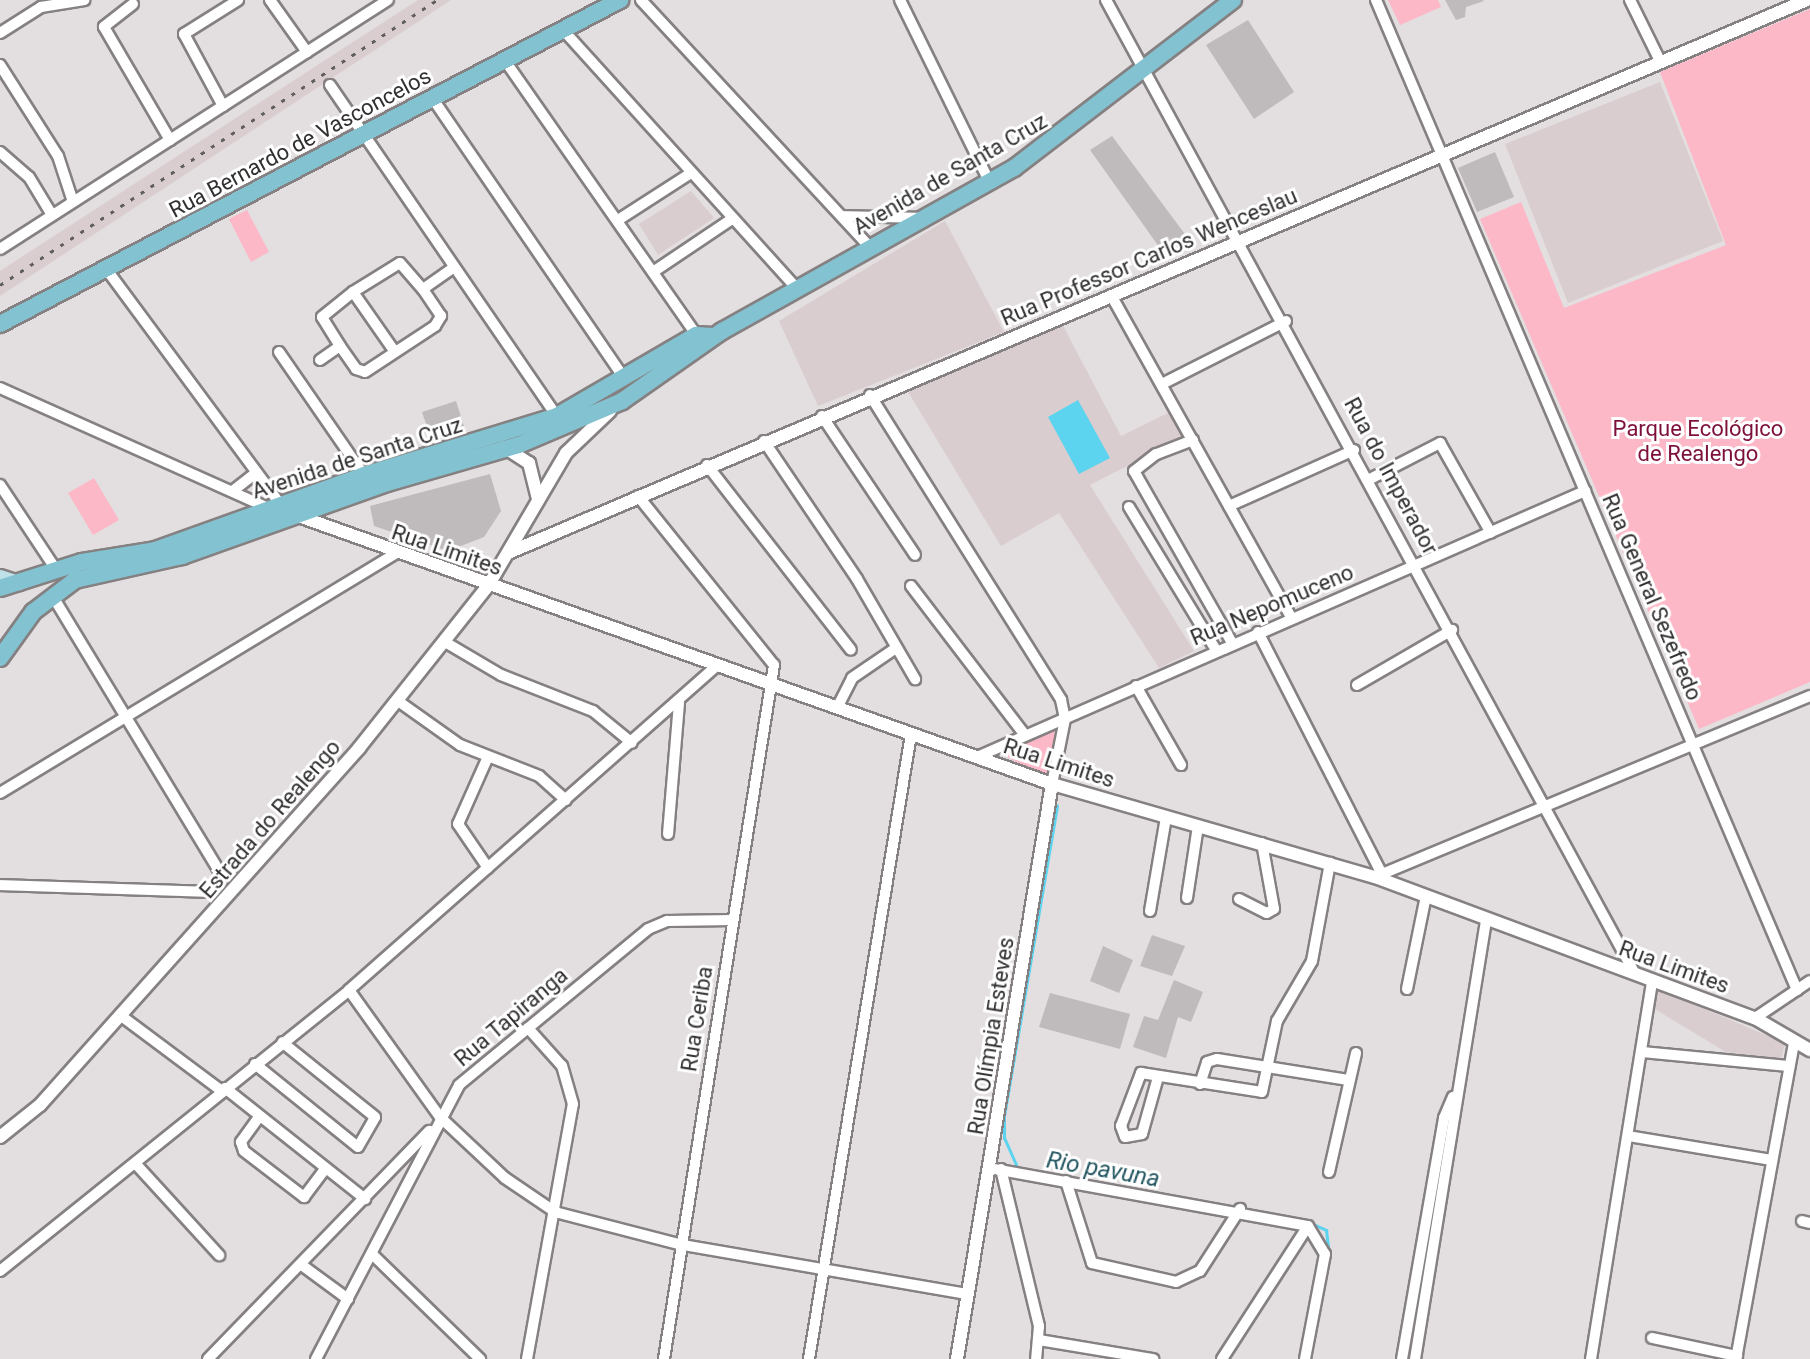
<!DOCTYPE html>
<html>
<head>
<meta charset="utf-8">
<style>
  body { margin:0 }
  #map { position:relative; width:1810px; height:1359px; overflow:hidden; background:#e3dedf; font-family:Roboto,sans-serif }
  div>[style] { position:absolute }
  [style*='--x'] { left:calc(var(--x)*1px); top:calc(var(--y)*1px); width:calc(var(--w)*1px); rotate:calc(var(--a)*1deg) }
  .built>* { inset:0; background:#dacdcf }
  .green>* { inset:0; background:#fdb8c7 }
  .water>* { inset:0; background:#5cd4ef }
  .stream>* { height:3px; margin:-1.5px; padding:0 1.5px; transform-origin:1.5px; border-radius:1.5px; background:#5cd4ef }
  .building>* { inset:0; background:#bfbabb }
  .roads { filter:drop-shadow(2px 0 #858081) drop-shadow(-2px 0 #858081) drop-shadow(0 2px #858081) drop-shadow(0 -2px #858081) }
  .minor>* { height:10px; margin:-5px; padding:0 5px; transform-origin:5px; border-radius:5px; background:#fff }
  .tertiary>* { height:12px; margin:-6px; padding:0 6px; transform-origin:6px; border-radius:6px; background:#fff }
  .secondary>* { height:14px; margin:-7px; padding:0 7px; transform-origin:7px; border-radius:7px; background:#c1e1e8 }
  .primary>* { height:16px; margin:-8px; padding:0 8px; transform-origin:8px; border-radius:8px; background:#83c3d1 }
  .rail>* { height:3px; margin-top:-1.5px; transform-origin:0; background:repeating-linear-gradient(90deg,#615e5e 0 4px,transparent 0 12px) }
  span { translate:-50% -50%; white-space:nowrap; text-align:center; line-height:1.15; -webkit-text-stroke:6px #fff; paint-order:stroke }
  .street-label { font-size:22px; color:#312f2f }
  .park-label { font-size:22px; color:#7d103b }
  .water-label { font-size:24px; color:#245762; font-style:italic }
</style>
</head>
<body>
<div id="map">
  <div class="built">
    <div style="clip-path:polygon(418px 0,451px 0,0 296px,0 271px)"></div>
    <div style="clip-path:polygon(1660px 82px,1723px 241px,1568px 303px,1505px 144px)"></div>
    <div style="clip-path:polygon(691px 191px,714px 218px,658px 255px,639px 224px)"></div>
    <div style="clip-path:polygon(945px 221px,1004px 332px,818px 406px,779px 321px)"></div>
    <div style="clip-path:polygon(1061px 322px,1121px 436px,1170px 412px,1183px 437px,1090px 485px,1194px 651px,1159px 668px,1059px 513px,1001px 546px,907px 390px)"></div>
    <div style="clip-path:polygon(1657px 989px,1785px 1043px,1781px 1059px,1726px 1052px,1653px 1008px)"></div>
  </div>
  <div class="green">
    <div style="clip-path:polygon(1388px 0,1438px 0,1441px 7px,1400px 25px)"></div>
    <div style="clip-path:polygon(1810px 9px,1810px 682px,1699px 729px,1480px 219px,1521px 202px,1564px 308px,1726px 245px,1660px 72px)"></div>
    <div style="clip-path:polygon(247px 210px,269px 252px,251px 262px,229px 219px)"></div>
    <div style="clip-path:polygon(94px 478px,119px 520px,93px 535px,68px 493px)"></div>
    <div style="clip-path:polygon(1055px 731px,1048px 779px,1000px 753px)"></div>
  </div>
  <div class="water">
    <div style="clip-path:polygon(1078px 400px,1110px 458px,1079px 474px,1048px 417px)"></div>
  </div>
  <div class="stream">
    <div style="--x:1018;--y:1169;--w:34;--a:-114"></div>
    <div style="--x:1004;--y:1138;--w:22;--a:-90"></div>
    <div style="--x:1004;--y:1116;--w:315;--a:-80.3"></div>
    <div style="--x:1311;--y:1223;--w:17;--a:25"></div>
    <div style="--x:1326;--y:1230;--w:24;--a:83"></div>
  </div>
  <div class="building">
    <div style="clip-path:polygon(1445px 0,1483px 0,1484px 1px,1466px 7px,1465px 17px,1456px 20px)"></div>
    <div style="clip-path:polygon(1248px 20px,1294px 92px,1254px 119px,1206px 45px)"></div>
    <div style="clip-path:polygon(1112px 136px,1193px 245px,1167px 258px,1090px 150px)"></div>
    <div style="clip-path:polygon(1495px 152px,1514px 197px,1477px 212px,1458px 168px)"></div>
    <div style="clip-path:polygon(456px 401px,466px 432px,439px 440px,436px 431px,429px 433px,422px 412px)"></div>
    <div style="clip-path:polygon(490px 474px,501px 511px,484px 537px,448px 551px,374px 526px,370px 506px)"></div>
    <div style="clip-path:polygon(1152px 935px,1185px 946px,1172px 976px,1140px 966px)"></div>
    <div style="clip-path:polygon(1103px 946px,1133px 960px,1119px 993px,1090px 981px)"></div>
    <div style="clip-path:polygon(1174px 980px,1203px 992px,1191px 1022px,1178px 1017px,1166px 1058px,1133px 1047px,1144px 1016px,1158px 1020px)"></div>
    <div style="clip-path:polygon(1050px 993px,1130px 1014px,1120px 1049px,1039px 1027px)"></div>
  </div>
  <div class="roads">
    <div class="minor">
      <div style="--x:270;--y:0;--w:64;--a:54.6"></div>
      <div style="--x:641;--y:0;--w:337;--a:47.2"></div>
      <div style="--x:900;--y:0;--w:202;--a:63.8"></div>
      <div style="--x:1106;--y:0;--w:1108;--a:61.49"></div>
      <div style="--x:1376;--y:0;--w:1076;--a:66.96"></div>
      <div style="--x:1630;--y:0;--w:70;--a:63.8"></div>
      <div style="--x:133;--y:4;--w:37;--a:142"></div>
      <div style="--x:104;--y:27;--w:131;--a:59.7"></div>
      <div style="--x:565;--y:32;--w:346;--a:47.9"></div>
      <div style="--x:0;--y:33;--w:49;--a:-32.4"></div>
      <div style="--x:41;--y:7;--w:44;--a:-9.2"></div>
      <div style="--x:506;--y:62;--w:338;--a:55.1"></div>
      <div style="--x:0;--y:65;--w:108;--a:57.5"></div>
      <div style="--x:58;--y:156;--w:48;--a:71.9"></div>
      <div style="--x:330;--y:85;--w:401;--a:55.6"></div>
      <div style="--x:433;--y:99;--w:338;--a:55.6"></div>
      <div style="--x:223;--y:106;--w:82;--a:-118.4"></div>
      <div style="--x:184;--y:34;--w:64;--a:-32.2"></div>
      <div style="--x:0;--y:152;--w:38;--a:41"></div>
      <div style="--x:29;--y:177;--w:44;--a:58.8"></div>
      <div style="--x:842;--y:216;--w:80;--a:1.4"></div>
      <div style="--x:618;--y:220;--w:87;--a:-32.8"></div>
      <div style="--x:0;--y:249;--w:461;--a:-32.7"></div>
      <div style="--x:107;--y:270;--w:292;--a:53.5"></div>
      <div style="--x:653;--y:272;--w:95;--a:-33.9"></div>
      <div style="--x:353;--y:292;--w:73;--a:55"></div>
      <div style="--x:1111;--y:295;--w:369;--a:60.8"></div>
      <div style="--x:340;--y:346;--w:34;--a:-122"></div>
      <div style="--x:322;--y:317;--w:40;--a:-39"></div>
      <div style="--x:353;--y:292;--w:55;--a:-31.7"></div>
      <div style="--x:400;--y:263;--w:35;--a:49"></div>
      <div style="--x:279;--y:352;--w:150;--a:55.4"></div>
      <div style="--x:320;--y:360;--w:24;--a:-35"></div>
      <div style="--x:340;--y:346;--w:28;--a:55"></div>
      <div style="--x:356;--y:369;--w:9;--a:18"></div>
      <div style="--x:365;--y:372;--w:84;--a:-33.3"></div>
      <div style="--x:435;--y:326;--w:12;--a:-59"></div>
      <div style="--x:441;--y:316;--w:32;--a:-124"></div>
      <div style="--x:423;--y:289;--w:37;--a:-35"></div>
      <div style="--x:1162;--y:384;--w:139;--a:-26.9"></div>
      <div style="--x:0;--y:388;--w:297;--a:24.1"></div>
      <div style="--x:870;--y:395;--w:360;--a:57.9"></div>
      <div style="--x:1061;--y:700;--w:19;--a:78"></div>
      <div style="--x:1065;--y:719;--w:66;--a:101.3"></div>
      <div style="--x:822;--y:416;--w:167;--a:56.2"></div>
      <div style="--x:1193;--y:440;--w:40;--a:159"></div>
      <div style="--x:1156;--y:454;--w:28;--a:142"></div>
      <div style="--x:1134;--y:471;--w:198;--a:60.3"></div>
      <div style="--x:764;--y:441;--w:166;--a:56"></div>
      <div style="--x:857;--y:579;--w:116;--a:59.9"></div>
      <div style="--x:707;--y:465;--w:234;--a:52.1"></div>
      <div style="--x:1370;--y:479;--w:79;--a:-27.2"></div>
      <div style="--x:1440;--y:443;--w:103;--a:60.5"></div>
      <div style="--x:0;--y:485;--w:103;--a:56.5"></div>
      <div style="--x:234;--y:490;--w:28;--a:-38"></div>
      <div style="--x:638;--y:496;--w:217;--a:51.2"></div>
      <div style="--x:774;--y:665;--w:703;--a:99.01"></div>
      <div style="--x:1229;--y:506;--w:137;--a:-24.1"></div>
      <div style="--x:1129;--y:507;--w:167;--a:58.7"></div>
      <div style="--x:911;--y:586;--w:188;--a:52.6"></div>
      <div style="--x:52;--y:595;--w:328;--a:58.8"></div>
      <div style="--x:1258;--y:632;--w:272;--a:62.9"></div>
      <div style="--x:445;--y:642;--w:65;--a:30.5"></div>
      <div style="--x:501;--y:675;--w:99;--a:21.4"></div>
      <div style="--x:593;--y:711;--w:50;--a:39.4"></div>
      <div style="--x:1357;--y:685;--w:110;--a:-30.1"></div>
      <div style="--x:1136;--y:686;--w:91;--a:60.3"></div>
      <div style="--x:398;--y:701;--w:76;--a:35.4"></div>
      <div style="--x:460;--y:745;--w:85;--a:21.4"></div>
      <div style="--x:539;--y:776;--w:36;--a:42"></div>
      <div style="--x:838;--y:706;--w:31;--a:-63"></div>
      <div style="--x:852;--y:678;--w:53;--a:-34.3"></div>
      <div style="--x:977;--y:757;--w:664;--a:-23.63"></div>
      <div style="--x:487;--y:759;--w:71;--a:114"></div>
      <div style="--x:458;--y:824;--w:53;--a:55.7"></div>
      <div style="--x:0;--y:793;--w:462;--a:-31.2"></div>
      <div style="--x:668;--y:834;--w:132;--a:-85.2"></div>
      <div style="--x:1375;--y:877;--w:471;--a:-22.6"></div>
      <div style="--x:0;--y:885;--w:207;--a:1.9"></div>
      <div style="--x:1187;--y:898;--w:73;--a:-81.3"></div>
      <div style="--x:1239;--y:899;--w:31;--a:27"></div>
      <div style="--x:1267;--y:913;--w:8;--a:-30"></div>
      <div style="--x:1274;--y:909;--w:67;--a:-100.3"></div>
      <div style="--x:1150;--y:911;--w:95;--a:-80.3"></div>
      <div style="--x:1407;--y:989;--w:95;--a:-78.5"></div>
      <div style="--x:349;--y:990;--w:156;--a:54.4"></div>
      <div style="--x:440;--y:1117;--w:89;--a:43.2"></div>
      <div style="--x:505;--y:1178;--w:60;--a:34.2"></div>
      <div style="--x:555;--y:1212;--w:132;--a:14.5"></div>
      <div style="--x:683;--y:1245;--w:289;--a:9.8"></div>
      <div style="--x:120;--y:1015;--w:127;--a:36.7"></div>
      <div style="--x:1755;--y:1018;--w:66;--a:-33.9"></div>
      <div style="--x:1642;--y:1052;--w:147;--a:5.5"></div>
      <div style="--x:255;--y:1064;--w:132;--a:38.9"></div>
      <div style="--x:358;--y:1147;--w:34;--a:-60"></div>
      <div style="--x:375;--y:1117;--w:119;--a:-141.1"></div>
      <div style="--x:1158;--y:1077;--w:59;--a:105.7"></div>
      <div style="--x:1142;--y:1134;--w:17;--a:170"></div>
      <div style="--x:1125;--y:1137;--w:12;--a:-110"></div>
      <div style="--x:1121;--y:1126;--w:57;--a:-69.3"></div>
      <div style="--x:1141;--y:1073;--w:122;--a:8.9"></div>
      <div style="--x:1262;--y:1092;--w:73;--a:-78.1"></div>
      <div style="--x:1277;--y:1021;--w:69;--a:-59.7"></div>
      <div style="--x:1312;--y:961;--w:100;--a:-79.6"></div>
      <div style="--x:1200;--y:1084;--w:23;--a:-72"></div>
      <div style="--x:1207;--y:1062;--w:10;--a:-17"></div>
      <div style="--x:1217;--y:1059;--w:133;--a:9.1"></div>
      <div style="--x:225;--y:1088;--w:179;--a:38.4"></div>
      <div style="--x:259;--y:1117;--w:31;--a:126"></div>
      <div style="--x:241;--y:1142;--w:9;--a:72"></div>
      <div style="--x:244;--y:1151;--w:76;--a:37.5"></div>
      <div style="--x:304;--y:1197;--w:34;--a:-53"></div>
      <div style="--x:1628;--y:1136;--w:145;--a:9.5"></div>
      <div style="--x:135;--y:1163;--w:125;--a:47.6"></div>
      <div style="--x:989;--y:1168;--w:324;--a:10.3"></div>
      <div style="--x:1308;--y:1226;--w:33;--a:59"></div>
      <div style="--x:1325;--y:1254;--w:107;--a:100.8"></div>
      <div style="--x:1001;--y:1169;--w:162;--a:76.4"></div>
      <div style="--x:1039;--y:1326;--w:33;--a:95"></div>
      <div style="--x:1329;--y:1172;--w:122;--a:-77.2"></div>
      <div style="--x:1066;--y:1181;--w:86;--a:72.4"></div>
      <div style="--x:1092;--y:1263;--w:86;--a:12.7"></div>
      <div style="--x:1176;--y:1282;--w:26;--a:-25"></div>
      <div style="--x:1200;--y:1271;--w:74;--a:-57.2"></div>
      <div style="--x:1802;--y:1221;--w:8;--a:14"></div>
      <div style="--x:372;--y:1254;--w:151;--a:44.2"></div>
      <div style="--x:303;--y:1266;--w:56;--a:36.3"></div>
      <div style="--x:0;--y:1271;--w:448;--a:-38.8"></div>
      <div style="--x:349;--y:990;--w:491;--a:-41.4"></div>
      <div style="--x:1652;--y:1338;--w:87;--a:12"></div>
      <div style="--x:1039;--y:1340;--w:116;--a:9.5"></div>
      <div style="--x:208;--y:1359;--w:318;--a:-45.9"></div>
      <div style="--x:316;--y:1359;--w:309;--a:-62.4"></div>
      <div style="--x:459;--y:1085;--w:245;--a:-39.5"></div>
      <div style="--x:648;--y:929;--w:21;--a:-23"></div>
      <div style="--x:667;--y:921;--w:66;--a:-0.9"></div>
      <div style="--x:527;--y:1359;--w:259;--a:-79.8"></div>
      <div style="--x:573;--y:1104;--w:40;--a:-106"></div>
      <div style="--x:562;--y:1066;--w:51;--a:-131.8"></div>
      <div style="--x:809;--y:1359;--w:633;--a:-80.73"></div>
      <div style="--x:1222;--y:1359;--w:158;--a:-57.1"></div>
      <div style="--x:1402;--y:1359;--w:245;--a:-80.1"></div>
      <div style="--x:1444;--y:1118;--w:23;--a:-67"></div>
      <div style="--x:1415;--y:1359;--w:445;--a:-80.8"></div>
      <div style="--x:1591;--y:1359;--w:383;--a:-80.8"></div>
      <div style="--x:1736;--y:1359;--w:322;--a:-79.6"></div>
    </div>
    <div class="tertiary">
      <div style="--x:504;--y:447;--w:30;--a:33"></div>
      <div style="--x:529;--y:463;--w:38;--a:76"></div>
      <div style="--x:293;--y:514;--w:806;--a:19.58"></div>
      <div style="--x:1052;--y:784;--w:336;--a:16.1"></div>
      <div style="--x:1375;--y:877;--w:405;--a:20.4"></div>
      <div style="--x:1755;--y:1018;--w:64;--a:30.2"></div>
      <div style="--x:508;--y:553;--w:1412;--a:-23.06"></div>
      <div style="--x:0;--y:1137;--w:51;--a:-38.7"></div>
      <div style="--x:40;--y:1105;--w:479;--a:-48.2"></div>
      <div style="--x:359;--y:748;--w:207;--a:-51.5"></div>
      <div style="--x:488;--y:586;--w:154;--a:-59.6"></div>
      <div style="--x:566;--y:453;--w:61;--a:-43.7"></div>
      <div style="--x:957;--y:1359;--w:583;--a:-80.62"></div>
    </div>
    <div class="secondary">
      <div style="--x:0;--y:577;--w:20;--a:18"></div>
    </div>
    <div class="primary">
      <div style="--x:0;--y:324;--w:700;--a:-27.59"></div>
      <div style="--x:0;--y:588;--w:86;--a:-17.6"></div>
      <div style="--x:82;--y:562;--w:74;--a:-9.3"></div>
      <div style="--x:155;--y:550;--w:222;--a:-19.7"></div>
      <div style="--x:364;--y:475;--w:202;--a:-17"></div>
      <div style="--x:557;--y:416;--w:161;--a:-30.2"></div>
      <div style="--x:696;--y:335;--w:17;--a:3"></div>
      <div style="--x:0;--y:658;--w:57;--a:-54.3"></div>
      <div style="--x:33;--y:612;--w:53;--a:-37.3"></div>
      <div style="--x:75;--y:580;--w:110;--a:-12.6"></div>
      <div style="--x:182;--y:556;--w:218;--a:-19.6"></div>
      <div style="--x:387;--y:483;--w:137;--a:-16.1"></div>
      <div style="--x:519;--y:445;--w:112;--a:-23.1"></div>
      <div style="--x:622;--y:401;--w:122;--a:-35"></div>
      <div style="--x:722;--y:331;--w:334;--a:-29.2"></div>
      <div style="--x:1014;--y:168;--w:276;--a:-37.5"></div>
    </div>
  </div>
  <div class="rail">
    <div style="--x:0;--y:285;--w:522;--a:-33.11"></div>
  </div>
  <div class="street-label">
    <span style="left:300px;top:143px;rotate:-28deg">Rua Bernardo de Vasconcelos</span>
    <span style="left:950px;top:174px;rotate:-30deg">Avenida de Santa Cruz</span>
    <span style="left:1149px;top:257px;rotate:-23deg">Rua Professor Carlos Wenceslau</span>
    <span style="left:357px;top:458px;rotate:-18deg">Avenida de Santa Cruz</span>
    <span style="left:1391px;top:476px;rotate:62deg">Rua do Imperador</span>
    <span style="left:447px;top:550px;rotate:19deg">Rua Limites</span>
    <span style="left:1652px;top:597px;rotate:67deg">Rua General Sezefredo</span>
    <span style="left:1272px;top:605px;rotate:-23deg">Rua Nepomuceno</span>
    <span style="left:1059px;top:763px;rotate:18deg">Rua Limites</span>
    <span style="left:270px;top:819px;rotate:-49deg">Estrada do Realengo</span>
    <span style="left:1674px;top:967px;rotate:20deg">Rua Limites</span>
    <span style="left:511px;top:1017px;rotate:-40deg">Rua Tapiranga</span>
    <span style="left:697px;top:1019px;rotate:-81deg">Rua Ceriba</span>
    <span style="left:991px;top:1036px;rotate:-81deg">Rua Olímpia Esteves</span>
  </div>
  <div class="park-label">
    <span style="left:1698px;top:441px">Parque Ecológico<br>de Realengo</span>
  </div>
  <div class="water-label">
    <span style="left:1103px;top:1170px;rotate:10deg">Rio pavuna</span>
  </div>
</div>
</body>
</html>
